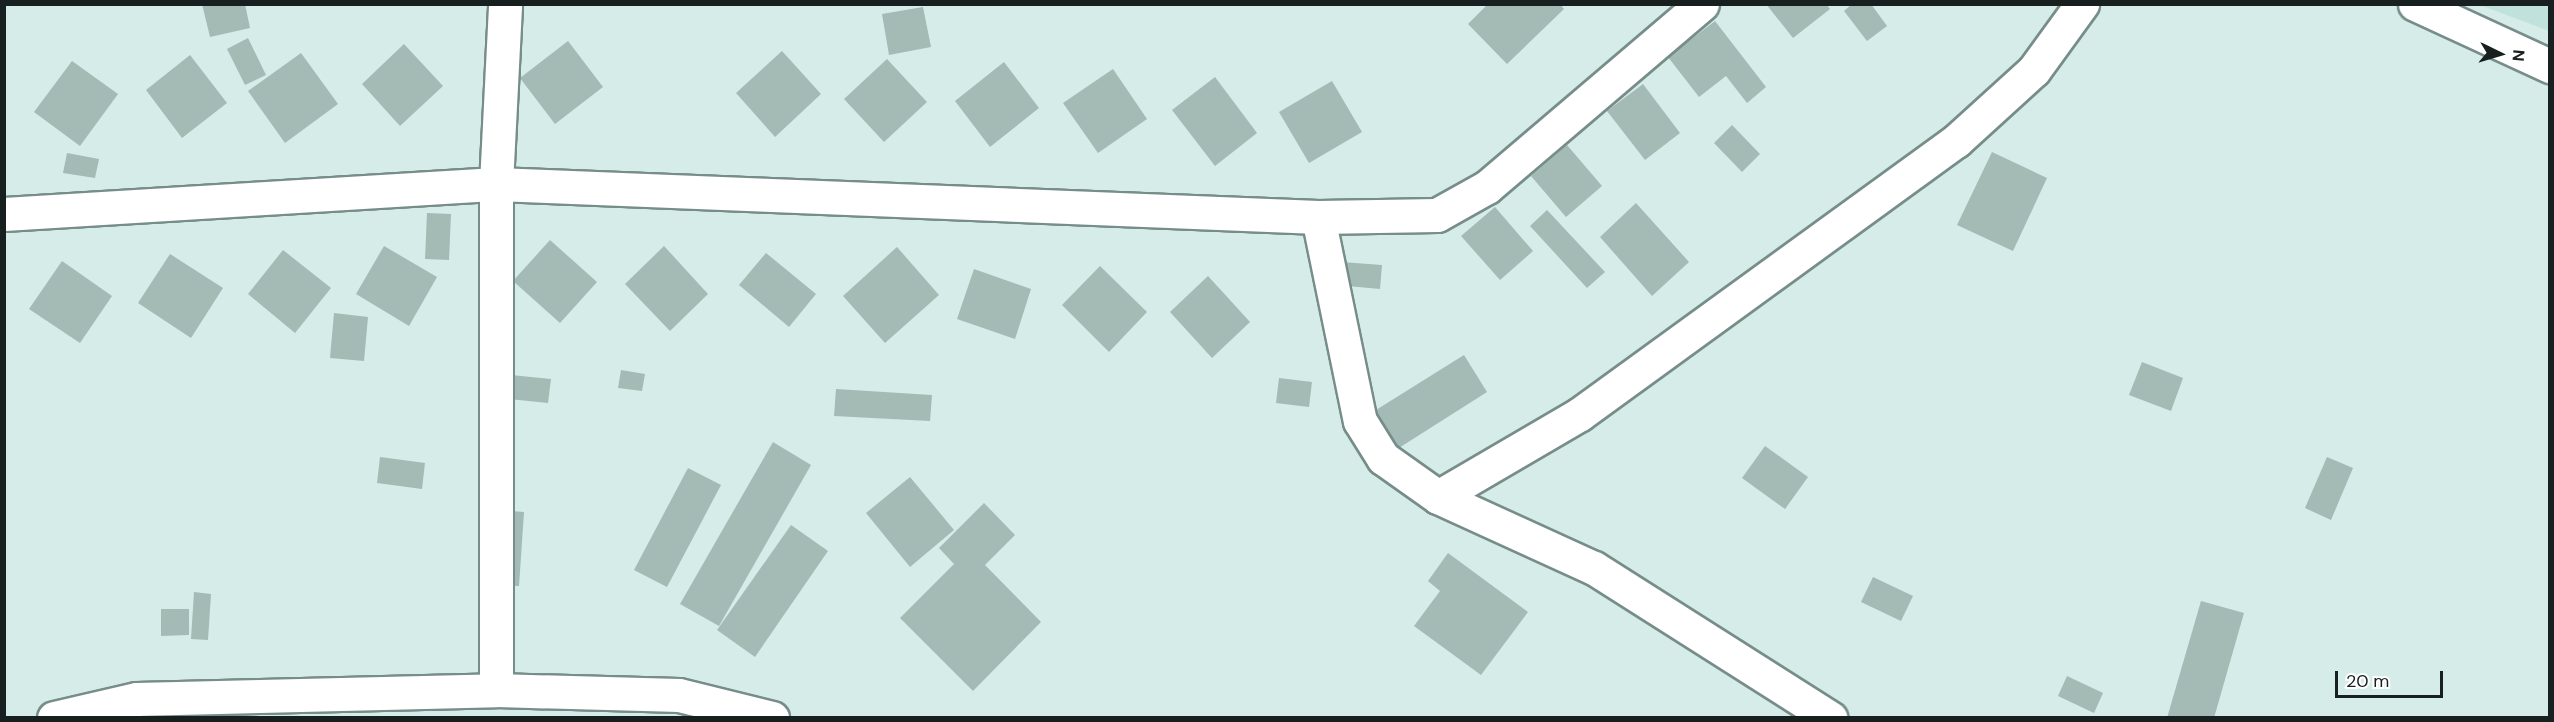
<!DOCTYPE html>
<html>
<head>
<meta charset="utf-8">
<style>
  body { margin:0 }
  #map { position:relative; width:2554px; height:722px; overflow:hidden; background:#d5ece8; font-family:"DM Sans",sans-serif }
  div>[style] { position:absolute }
  [style*='--x'] { left:calc(var(--x)*1px); top:calc(var(--y)*1px); width:calc(var(--w)*1px); rotate:calc(var(--a)*1deg) }
  .built>* { inset:0; background:#c1e2dc }
  .building>* { inset:0; background:#a3bab5 }
  .roads { filter:drop-shadow(2px 0 #778d89) drop-shadow(-2px 0 #778d89) drop-shadow(0 2px #778d89) drop-shadow(0 -2px #778d89) }
  .minor>* { height:33px; margin:-16.5px; padding:0 16.5px; transform-origin:16.5px; border-radius:16.5px; background:#fff }
  span { translate:-50% -50%; white-space:nowrap; text-align:center; line-height:1.15; -webkit-text-stroke:4.5px #fff; paint-order:stroke }
  .frame { position:absolute; inset:0; border:6px solid #17201e; pointer-events:none }
  .north { position:absolute; left:2470px; top:24px; width:60px; height:60px; -webkit-text-stroke:4px #fff; paint-order:stroke; rotate:95deg; font-size:16px; font-weight:700; line-height:24px; text-align:center; color:#17201e }
  .north::after { content:''; display:block; margin:auto; width:21px; height:27px; background:#17201e; clip-path:polygon(50% 0,100% 100%,50% 72%,0 100%) }
  .scale { position:absolute; left:2335px; top:671px; width:108px; height:27px; box-sizing:border-box; border:3px solid #17201e; border-top:0; padding-left:8px; font-size:18px; line-height:21px; white-space:nowrap; color:#17201e; -webkit-text-stroke:4px #fff; paint-order:stroke }
</style>
</head>
<body>
<div id="map">
  <div class="built">
    <div style="clip-path:polygon(2480px 5px,2549px 5px,2549px 31px)"></div>
  </div>
  <div class="building">
    <div style="clip-path:polygon(202px 4px,245px 4px,250px 28px,210px 37px)"></div>
    <div style="clip-path:polygon(1488px 4px,1560px 4px,1564px 9px,1507px 64px,1468px 24px)"></div>
    <div style="clip-path:polygon(1766px 4px,1826px 4px,1830px 9px,1793px 38px)"></div>
    <div style="clip-path:polygon(1852px 4px,1871px 4px,1887px 26px,1867px 41px,1844px 11px)"></div>
    <div style="clip-path:polygon(923px 7px,931px 47px,889px 55px,882px 14px)"></div>
    <div style="clip-path:polygon(1715px 21px,1766px 87px,1747px 103px,1726px 76px,1699px 97px,1668px 57px)"></div>
    <div style="clip-path:polygon(248px 38px,266px 75px,245px 85px,227px 49px)"></div>
    <div style="clip-path:polygon(568px 41px,603px 87px,555px 124px,520px 78px)"></div>
    <div style="clip-path:polygon(404px 44px,443px 86px,400px 126px,362px 84px)"></div>
    <div style="clip-path:polygon(782px 51px,821px 94px,775px 137px,736px 93px)"></div>
    <div style="clip-path:polygon(301px 53px,338px 104px,285px 143px,248px 91px)"></div>
    <div style="clip-path:polygon(190px 55px,227px 103px,182px 138px,146px 90px)"></div>
    <div style="clip-path:polygon(887px 59px,927px 102px,884px 142px,844px 99px)"></div>
    <div style="clip-path:polygon(72px 61px,118px 94px,80px 146px,34px 112px)"></div>
    <div style="clip-path:polygon(1004px 62px,1039px 108px,990px 147px,955px 101px)"></div>
    <div style="clip-path:polygon(1113px 69px,1147px 119px,1098px 153px,1063px 103px)"></div>
    <div style="clip-path:polygon(1215px 77px,1257px 133px,1215px 166px,1172px 110px)"></div>
    <div style="clip-path:polygon(1332px 81px,1362px 132px,1309px 163px,1279px 112px)"></div>
    <div style="clip-path:polygon(1643px 84px,1680px 133px,1645px 160px,1607px 111px)"></div>
    <div style="clip-path:polygon(1732px 125px,1760px 154px,1742px 172px,1714px 143px)"></div>
    <div style="clip-path:polygon(1567px 145px,1602px 186px,1566px 217px,1531px 176px)"></div>
    <div style="clip-path:polygon(1992px 152px,2047px 178px,2013px 251px,1957px 225px)"></div>
    <div style="clip-path:polygon(67px 153px,99px 159px,95px 178px,63px 173px)"></div>
    <div style="clip-path:polygon(1636px 203px,1689px 262px,1652px 296px,1600px 237px)"></div>
    <div style="clip-path:polygon(1495px 207px,1533px 251px,1500px 280px,1461px 236px)"></div>
    <div style="clip-path:polygon(1547px 210px,1605px 272px,1587px 288px,1530px 226px)"></div>
    <div style="clip-path:polygon(427px 213px,451px 214px,449px 260px,425px 259px)"></div>
    <div style="clip-path:polygon(550px 240px,597px 282px,560px 323px,513px 281px)"></div>
    <div style="clip-path:polygon(384px 246px,437px 277px,409px 326px,356px 294px)"></div>
    <div style="clip-path:polygon(664px 246px,708px 294px,670px 331px,625px 284px)"></div>
    <div style="clip-path:polygon(897px 247px,939px 295px,885px 343px,843px 296px)"></div>
    <div style="clip-path:polygon(283px 250px,331px 288px,295px 333px,248px 294px)"></div>
    <div style="clip-path:polygon(766px 253px,816px 294px,789px 327px,739px 285px)"></div>
    <div style="clip-path:polygon(170px 254px,223px 288px,191px 338px,138px 303px)"></div>
    <div style="clip-path:polygon(62px 261px,112px 296px,80px 343px,29px 309px)"></div>
    <div style="clip-path:polygon(1328px 261px,1382px 265px,1380px 289px,1325px 284px)"></div>
    <div style="clip-path:polygon(1100px 266px,1147px 312px,1109px 352px,1062px 305px)"></div>
    <div style="clip-path:polygon(974px 269px,1031px 289px,1015px 339px,957px 319px)"></div>
    <div style="clip-path:polygon(1208px 276px,1250px 322px,1212px 358px,1170px 312px)"></div>
    <div style="clip-path:polygon(334px 313px,368px 317px,364px 361px,330px 358px)"></div>
    <div style="clip-path:polygon(1464px 355px,1487px 392px,1391px 453px,1368px 415px)"></div>
    <div style="clip-path:polygon(2142px 362px,2183px 378px,2171px 411px,2129px 395px)"></div>
    <div style="clip-path:polygon(621px 370px,645px 374px,642px 391px,618px 388px)"></div>
    <div style="clip-path:polygon(511px 375px,551px 379px,548px 403px,509px 399px)"></div>
    <div style="clip-path:polygon(1279px 378px,1312px 382px,1309px 407px,1276px 403px)"></div>
    <div style="clip-path:polygon(836px 389px,932px 395px,930px 421px,834px 416px)"></div>
    <div style="clip-path:polygon(773px 442px,811px 465px,719px 626px,680px 604px)"></div>
    <div style="clip-path:polygon(1765px 446px,1808px 477px,1785px 509px,1742px 478px)"></div>
    <div style="clip-path:polygon(380px 457px,425px 463px,422px 489px,377px 483px)"></div>
    <div style="clip-path:polygon(2327px 457px,2353px 468px,2331px 520px,2305px 508px)"></div>
    <div style="clip-path:polygon(688px 468px,721px 485px,667px 587px,634px 570px)"></div>
    <div style="clip-path:polygon(910px 477px,954px 530px,910px 567px,866px 513px)"></div>
    <div style="clip-path:polygon(984px 503px,1015px 535px,985px 565px,1041px 622px,973px 691px,900px 618px,954px 564px,939px 548px)"></div>
    <div style="clip-path:polygon(487px 509px,524px 512px,519px 586px,483px 584px)"></div>
    <div style="clip-path:polygon(791px 525px,828px 551px,755px 657px,717px 630px)"></div>
    <div style="clip-path:polygon(1448px 553px,1528px 612px,1481px 675px,1414px 626px,1440px 591px,1428px 581px)"></div>
    <div style="clip-path:polygon(1873px 577px,1913px 596px,1901px 621px,1861px 602px)"></div>
    <div style="clip-path:polygon(194px 592px,211px 594px,208px 640px,191px 639px)"></div>
    <div style="clip-path:polygon(2201px 601px,2244px 613px,2214px 718px,2167px 718px)"></div>
    <div style="clip-path:polygon(161px 609px,189px 609px,189px 635px,161px 636px)"></div>
    <div style="clip-path:polygon(2067px 676px,2103px 693px,2094px 713px,2058px 696px)"></div>
  </div>
  <div class="roads">
    <div class="minor">
      <div style="--x:2415;--y:4;--w:149;--a:24.7"></div>
      <div style="--x:4;--y:214;--w:493;--a:-3.5"></div>
      <div style="--x:496;--y:184;--w:823;--a:2.3"></div>
      <div style="--x:1318;--y:217;--w:119;--a:-1"></div>
      <div style="--x:1437;--y:215;--w:57;--a:-29.2"></div>
      <div style="--x:1487;--y:187;--w:282;--a:-40.4"></div>
      <div style="--x:1318;--y:217;--w:208;--a:78.4"></div>
      <div style="--x:1360;--y:421;--w:44;--a:58.1"></div>
      <div style="--x:1383;--y:458;--w:67;--a:35.3"></div>
      <div style="--x:1438;--y:497;--w:171;--a:24.5"></div>
      <div style="--x:1594;--y:568;--w:280;--a:32.4"></div>
      <div style="--x:1438;--y:497;--w:164;--a:-30.3"></div>
      <div style="--x:1580;--y:414;--w:465;--a:-36"></div>
      <div style="--x:1956;--y:141;--w:105;--a:-42.3"></div>
      <div style="--x:2034;--y:70;--w:82;--a:-54"></div>
      <div style="--x:496;--y:690;--w:506;--a:-90"></div>
      <div style="--x:496;--y:184;--w:180;--a:-87.1"></div>
      <div style="--x:54;--y:718;--w:84;--a:-13"></div>
      <div style="--x:136;--y:699;--w:360;--a:-1.4"></div>
      <div style="--x:496;--y:690;--w:183;--a:1.6"></div>
      <div style="--x:679;--y:695;--w:96;--a:13.9"></div>
    </div>
  </div>
  <div class="frame"></div>
  <div class="north">N</div>
  <div class="scale">20 m</div>
</div>
</body>
</html>
